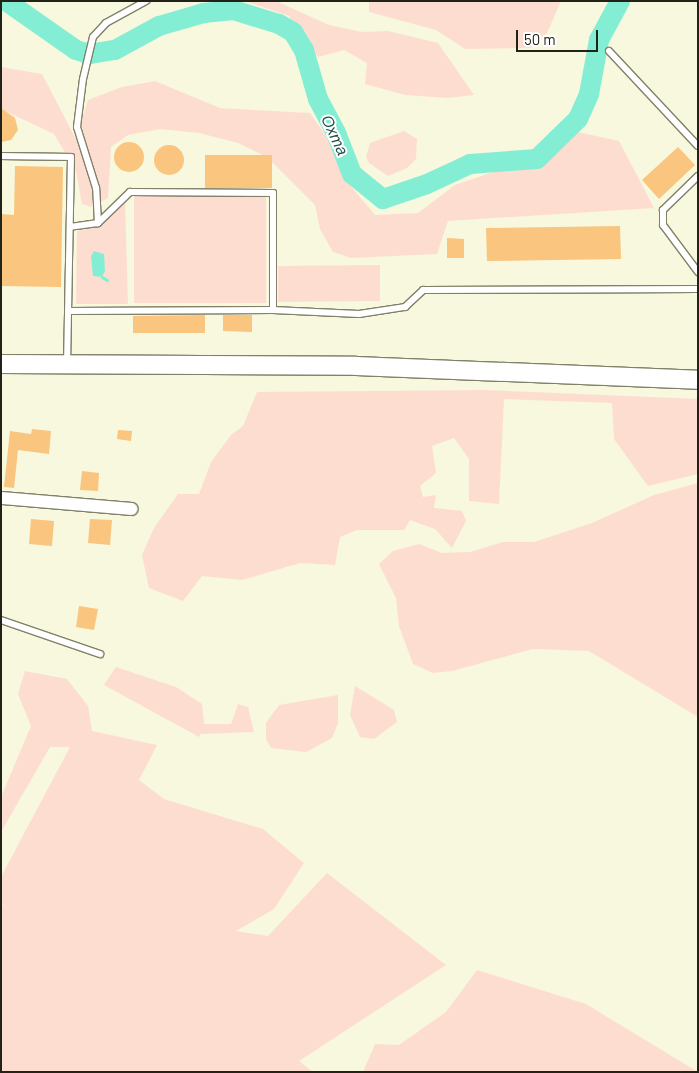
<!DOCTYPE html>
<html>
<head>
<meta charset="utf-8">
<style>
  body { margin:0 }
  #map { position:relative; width:699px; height:1073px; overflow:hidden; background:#f7f8dd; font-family:Barlow,sans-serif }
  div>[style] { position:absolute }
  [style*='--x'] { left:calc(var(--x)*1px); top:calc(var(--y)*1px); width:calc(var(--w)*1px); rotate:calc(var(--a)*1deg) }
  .green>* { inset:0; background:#feddd1 }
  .water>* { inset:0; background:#83eed3 }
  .stream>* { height:3px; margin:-1.5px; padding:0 1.5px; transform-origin:1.5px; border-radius:1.5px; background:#83eed3 }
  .river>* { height:20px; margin:-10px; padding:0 10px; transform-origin:10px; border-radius:10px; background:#83eed3 }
  .building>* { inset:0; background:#fac57e }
  .round { border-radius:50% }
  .roads { filter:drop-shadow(1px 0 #818169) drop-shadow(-1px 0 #818169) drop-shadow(0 1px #818169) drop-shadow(0 -1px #818169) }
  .lane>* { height:6px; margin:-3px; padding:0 3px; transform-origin:3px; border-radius:3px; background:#fff }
  .street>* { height:12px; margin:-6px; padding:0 6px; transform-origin:6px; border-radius:6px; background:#fff }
  .secondary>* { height:18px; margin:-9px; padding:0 9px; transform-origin:9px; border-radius:9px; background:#fff }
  span { translate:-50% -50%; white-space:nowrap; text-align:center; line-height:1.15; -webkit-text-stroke:4px #fff; paint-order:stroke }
  .water-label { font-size:16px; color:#204f44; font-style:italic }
  .frame { position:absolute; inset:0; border:2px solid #222219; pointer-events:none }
  .scale { position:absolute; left:516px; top:30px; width:82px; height:22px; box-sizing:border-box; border:2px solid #222219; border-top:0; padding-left:6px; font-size:15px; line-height:18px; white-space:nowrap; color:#222219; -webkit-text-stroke:4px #fff; paint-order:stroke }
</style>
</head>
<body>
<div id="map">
  <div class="green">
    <div style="clip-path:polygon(245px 1px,276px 1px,329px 25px,362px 32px,388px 31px,438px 43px,474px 95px,448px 98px,405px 95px,365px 84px,367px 63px,344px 50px,318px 57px,289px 16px)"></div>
    <div style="clip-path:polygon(369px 1px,561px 1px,547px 33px,530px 48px,465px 49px,436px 30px,369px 12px)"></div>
    <div style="clip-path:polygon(1px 67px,42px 74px,93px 172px,81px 123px,88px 100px,122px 87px,155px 81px,220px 108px,310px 113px,326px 136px,345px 179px,375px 215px,418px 213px,455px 185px,493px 172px,538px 164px,573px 131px,619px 141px,654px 208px,448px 221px,437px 254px,351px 258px,333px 252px,320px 229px,315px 205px,267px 157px,238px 143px,199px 133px,160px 129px,128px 135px,111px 147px,108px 198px,91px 207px,82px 204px,76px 171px,54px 134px,1px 109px)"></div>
    <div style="clip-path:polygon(404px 131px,417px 139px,416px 159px,407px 168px,388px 176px,369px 163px,366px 157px,370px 143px)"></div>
    <div style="clip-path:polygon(134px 196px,266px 196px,266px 303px,134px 303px)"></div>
    <div style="clip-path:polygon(125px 202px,128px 304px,76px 304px,77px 231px,100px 226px)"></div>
    <div style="clip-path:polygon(380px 265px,380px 301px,278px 302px,278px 266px)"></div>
    <div style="clip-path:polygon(485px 390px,698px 399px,698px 474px,648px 486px,614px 439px,612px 403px,504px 399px,499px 504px,469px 501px,469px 459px,454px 438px,432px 446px,436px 473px,420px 486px,423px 497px,436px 495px,434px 508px,462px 511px,466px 521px,452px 548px,435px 529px,410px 520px,404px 530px,357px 530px,340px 537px,335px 565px,300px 563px,242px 580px,202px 576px,183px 601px,149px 588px,142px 555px,154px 528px,178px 494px,199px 494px,211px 462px,231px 435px,243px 426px,257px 392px)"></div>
    <div style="clip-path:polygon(698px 483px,698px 717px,589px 651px,533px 649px,452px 671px,433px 673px,413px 664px,399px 626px,396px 598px,379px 564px,393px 551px,419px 544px,442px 553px,470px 552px,503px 542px,534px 542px,592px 523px,654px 495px)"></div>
    <div style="clip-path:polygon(116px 667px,176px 687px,202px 704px,204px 724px,231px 724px,238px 704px,248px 707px,254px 732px,200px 734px,199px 737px,104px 685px)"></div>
    <div style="clip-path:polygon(25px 671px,67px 679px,88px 706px,92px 731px,157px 745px,139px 780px,164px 799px,263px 829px,304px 863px,274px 909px,236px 931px,268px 936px,327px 873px,446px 965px,299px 1061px,313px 1072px,1px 1072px,1px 904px,9px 911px,1px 903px,1px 877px,70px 747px,50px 747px,1px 832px,1px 797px,31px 726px,18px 694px)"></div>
    <div style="clip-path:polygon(355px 686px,394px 710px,397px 722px,374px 739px,360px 737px,350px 715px)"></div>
    <div style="clip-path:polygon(338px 695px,338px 723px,332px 738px,306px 752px,271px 748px,266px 739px,266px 723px,279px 705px)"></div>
    <div style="clip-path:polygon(477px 970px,586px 1004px,698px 1072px,363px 1072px,375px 1044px,399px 1045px,446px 1012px)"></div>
  </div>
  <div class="water">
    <div style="clip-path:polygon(94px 251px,104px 254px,105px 271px,102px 277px,93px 276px,91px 256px)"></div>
  </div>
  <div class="stream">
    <div style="--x:102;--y:277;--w:6;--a:31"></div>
  </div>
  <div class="river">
    <div style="--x:6;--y:1;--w:85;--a:35"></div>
    <div style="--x:76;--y:50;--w:14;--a:17"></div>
    <div style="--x:89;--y:54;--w:26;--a:-9"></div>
    <div style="--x:115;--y:50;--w:50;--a:-28.6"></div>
    <div style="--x:159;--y:26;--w:47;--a:-16.1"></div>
    <div style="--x:204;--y:13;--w:29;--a:-6"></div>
    <div style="--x:233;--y:10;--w:48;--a:16.9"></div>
    <div style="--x:279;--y:24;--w:16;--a:30"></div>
    <div style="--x:293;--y:32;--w:21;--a:59"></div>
    <div style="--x:304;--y:50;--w:51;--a:74.1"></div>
    <div style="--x:318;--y:99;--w:38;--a:62"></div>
    <div style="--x:336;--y:133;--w:44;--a:68.7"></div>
    <div style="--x:352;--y:174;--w:40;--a:39"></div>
    <div style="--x:383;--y:199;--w:46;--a:-18.8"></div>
    <div style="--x:427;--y:184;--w:47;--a:-24.9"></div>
    <div style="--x:470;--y:164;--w:67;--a:-4.3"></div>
    <div style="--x:537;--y:159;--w:57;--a:-44.3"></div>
    <div style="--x:578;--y:119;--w:27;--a:-66"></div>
    <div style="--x:589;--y:94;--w:55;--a:-79.5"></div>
    <div style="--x:599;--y:40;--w:44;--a:-61.7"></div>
  </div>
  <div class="building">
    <div style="clip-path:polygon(1px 108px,15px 118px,18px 130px,11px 140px,1px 142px)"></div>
    <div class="round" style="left:114px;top:142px;width:30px;height:30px"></div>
    <div class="round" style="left:154px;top:145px;width:30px;height:30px"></div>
    <div style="clip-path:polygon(678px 147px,695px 165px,659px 199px,642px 180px)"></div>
    <div style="clip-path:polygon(205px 155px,272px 155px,272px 188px,205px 188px)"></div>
    <div style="clip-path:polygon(15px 166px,63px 167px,61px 287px,1px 286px,1px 214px,14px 215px)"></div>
    <div style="clip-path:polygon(620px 226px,621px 259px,487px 261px,486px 228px)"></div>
    <div style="clip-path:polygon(447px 238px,464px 239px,464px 258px,447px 258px)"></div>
    <div style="clip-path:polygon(205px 315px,205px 333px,133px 333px,133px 316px)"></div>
    <div style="clip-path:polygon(223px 315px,252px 315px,252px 332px,223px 331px)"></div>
    <div style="clip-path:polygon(32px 429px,51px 431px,49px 454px,18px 450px,14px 488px,4px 487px,10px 431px,31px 434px)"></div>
    <div style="clip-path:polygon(118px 430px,132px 431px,131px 441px,117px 439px)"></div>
    <div style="clip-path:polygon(82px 471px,99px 473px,98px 491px,80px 490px)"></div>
    <div style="clip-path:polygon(31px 519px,54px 521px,52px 546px,29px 544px)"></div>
    <div style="clip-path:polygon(90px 519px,112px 520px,110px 545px,88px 543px)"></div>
    <div style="clip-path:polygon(79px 606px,98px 609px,94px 630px,76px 627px)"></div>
  </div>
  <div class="roads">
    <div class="lane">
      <div style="--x:609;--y:51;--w:130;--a:46.9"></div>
      <div style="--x:1;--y:156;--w:70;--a:0.8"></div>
      <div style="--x:71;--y:157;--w:206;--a:91.1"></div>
      <div style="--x:698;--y:176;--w:49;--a:135.8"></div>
      <div style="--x:663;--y:210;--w:15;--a:90"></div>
      <div style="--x:663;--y:225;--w:59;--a:53.3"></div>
      <div style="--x:98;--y:223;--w:35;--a:-93"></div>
      <div style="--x:96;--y:188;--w:64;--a:-107.3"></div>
      <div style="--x:77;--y:127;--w:48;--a:-82.9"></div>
      <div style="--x:83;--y:79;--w:43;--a:-76.6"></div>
      <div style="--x:93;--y:37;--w:19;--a:-47"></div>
      <div style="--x:106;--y:23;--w:46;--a:-28.8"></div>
      <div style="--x:273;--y:310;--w:86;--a:2.7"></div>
      <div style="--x:359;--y:314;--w:47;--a:-8.7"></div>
      <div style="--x:405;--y:307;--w:25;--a:-43"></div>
      <div style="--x:423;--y:290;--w:275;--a:-0.2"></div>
      <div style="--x:68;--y:311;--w:205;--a:-0.3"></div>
      <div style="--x:273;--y:310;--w:117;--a:-90"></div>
      <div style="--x:273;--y:193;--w:143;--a:-179.6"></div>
      <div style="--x:130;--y:192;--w:45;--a:135.9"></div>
      <div style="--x:98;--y:223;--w:28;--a:172"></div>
      <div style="--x:1;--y:620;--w:105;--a:19"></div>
    </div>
    <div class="street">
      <div style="--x:1;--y:498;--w:131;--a:4.8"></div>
    </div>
    <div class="secondary">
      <div style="--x:1;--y:364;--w:355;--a:0.3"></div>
      <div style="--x:356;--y:366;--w:342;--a:2.3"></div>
    </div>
  </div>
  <div class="water-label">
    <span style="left:335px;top:135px;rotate:65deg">Охта</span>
  </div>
  <div class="frame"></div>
  <div class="scale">50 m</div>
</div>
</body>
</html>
